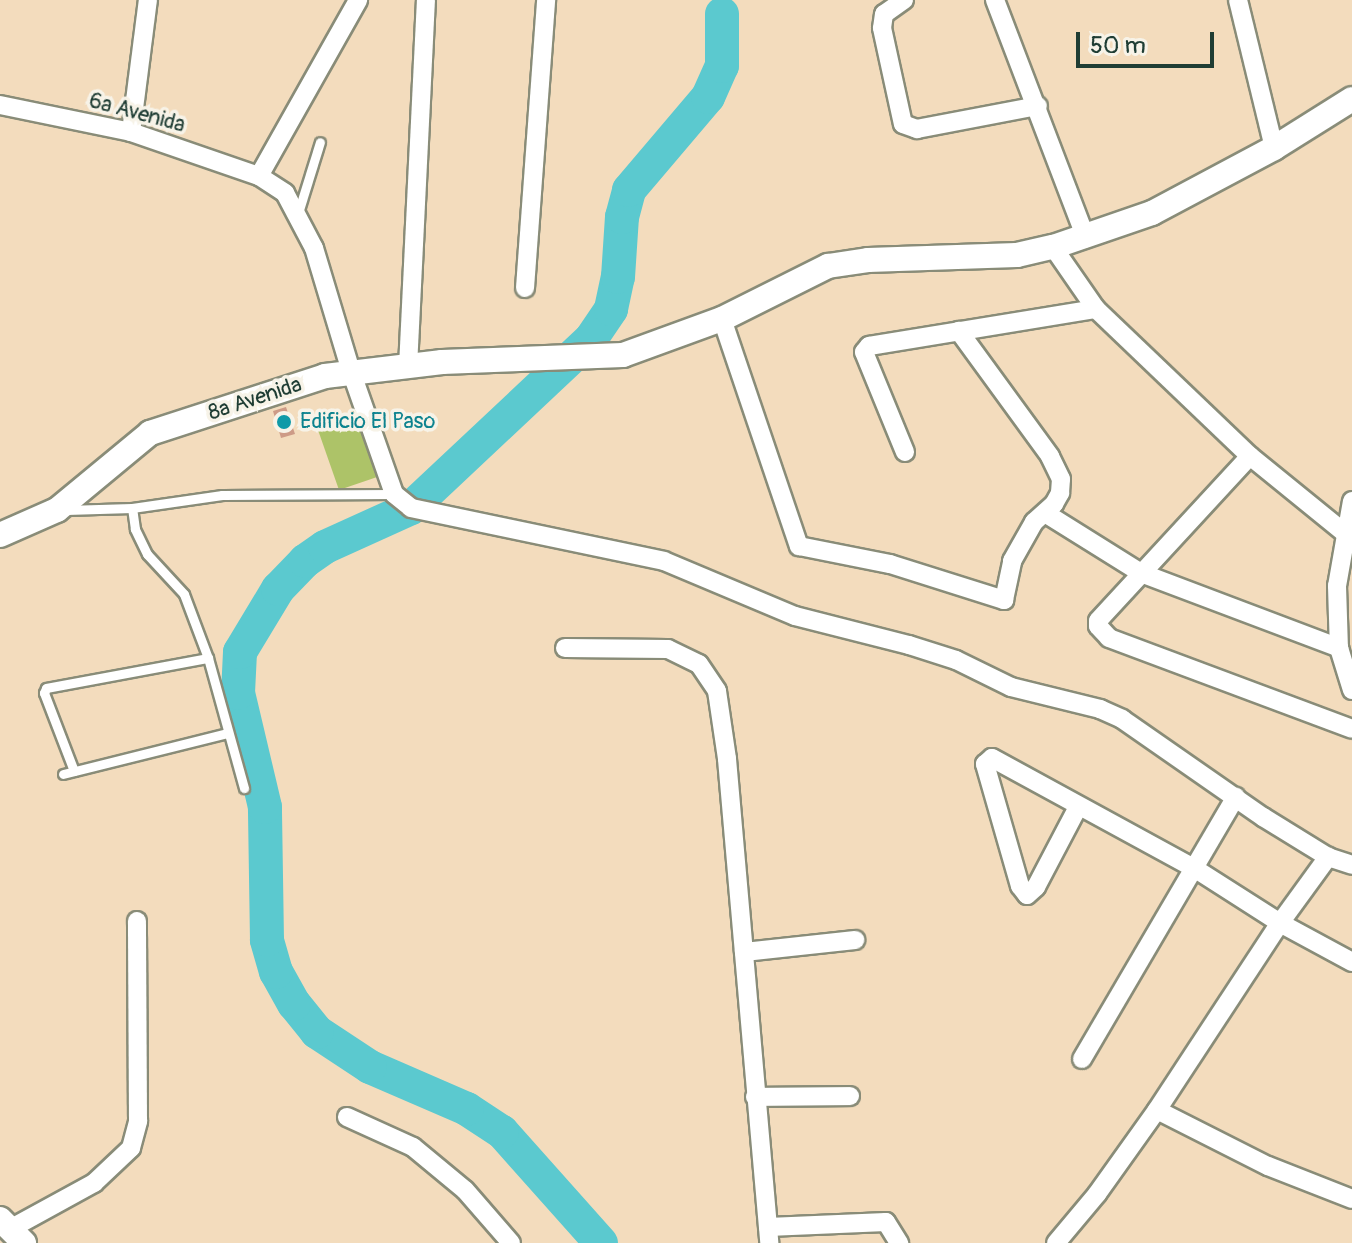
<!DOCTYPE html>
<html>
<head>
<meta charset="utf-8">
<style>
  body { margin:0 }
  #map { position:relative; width:1352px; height:1243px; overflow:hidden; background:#f3dcbd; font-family:Pangolin,sans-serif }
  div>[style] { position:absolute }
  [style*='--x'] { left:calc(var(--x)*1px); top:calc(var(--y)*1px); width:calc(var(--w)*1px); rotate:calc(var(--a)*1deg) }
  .green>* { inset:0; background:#adc368 }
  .river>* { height:34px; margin:-17px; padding:0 17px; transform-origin:17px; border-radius:17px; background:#5bc9cf }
  .building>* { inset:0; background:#cd9b87 }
  .roads { filter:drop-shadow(2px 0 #898c78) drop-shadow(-2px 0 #898c78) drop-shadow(0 2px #898c78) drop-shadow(0 -2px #898c78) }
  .lane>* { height:9px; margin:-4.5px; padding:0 4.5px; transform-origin:4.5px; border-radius:4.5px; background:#fff }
  .street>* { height:18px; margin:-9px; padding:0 9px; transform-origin:9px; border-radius:9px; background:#fff }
  .secondary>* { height:24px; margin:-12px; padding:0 12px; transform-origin:12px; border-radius:12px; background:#fff }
  .dots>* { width:22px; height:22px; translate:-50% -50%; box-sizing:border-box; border:4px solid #f7f3e8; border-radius:50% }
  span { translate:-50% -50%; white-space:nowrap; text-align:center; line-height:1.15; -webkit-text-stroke:7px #f7f3e8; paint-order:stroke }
  .street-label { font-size:22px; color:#1f3d34 }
  .culture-label { font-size:22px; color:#0d838f }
  .left { translate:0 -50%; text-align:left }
  .scale { position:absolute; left:1076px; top:32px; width:138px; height:36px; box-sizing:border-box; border:4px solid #1f3d34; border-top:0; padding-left:10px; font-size:24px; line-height:28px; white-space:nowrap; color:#1f3d34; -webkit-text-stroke:6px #f7f3e8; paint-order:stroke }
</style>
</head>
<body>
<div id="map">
  <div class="green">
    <div style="clip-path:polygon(358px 424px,380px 476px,339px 490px,318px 430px)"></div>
  </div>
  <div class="river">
    <div style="--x:601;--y:1243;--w:149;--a:-131.7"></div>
    <div style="--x:502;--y:1132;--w:42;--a:-146.7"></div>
    <div style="--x:467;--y:1109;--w:106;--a:-156.6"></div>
    <div style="--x:370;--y:1067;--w:64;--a:-146.6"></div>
    <div style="--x:317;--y:1032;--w:36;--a:-129"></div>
    <div style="--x:294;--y:1004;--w:37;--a:-119"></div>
    <div style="--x:276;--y:972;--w:33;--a:-106"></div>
    <div style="--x:267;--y:940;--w:133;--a:-90.9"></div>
    <div style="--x:265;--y:807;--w:117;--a:-103.3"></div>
    <div style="--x:238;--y:693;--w:41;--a:-87.2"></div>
    <div style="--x:240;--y:652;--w:74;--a:-58.9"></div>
    <div style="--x:278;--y:589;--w:39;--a:-46"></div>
    <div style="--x:305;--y:561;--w:24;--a:-35"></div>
    <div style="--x:325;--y:547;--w:94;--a:-24.4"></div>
    <div style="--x:411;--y:508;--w:247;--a:-43.2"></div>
    <div style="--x:591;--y:339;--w:36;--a:-56"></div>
    <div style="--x:611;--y:309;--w:33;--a:-78"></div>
    <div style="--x:618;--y:277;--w:60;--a:-86.2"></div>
    <div style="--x:622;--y:217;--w:28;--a:-75"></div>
    <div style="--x:629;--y:190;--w:122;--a:-49.7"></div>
    <div style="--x:708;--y:97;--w:34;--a:-66"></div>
    <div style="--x:722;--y:66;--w:52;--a:-90"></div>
  </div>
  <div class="building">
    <div style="clip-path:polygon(286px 407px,295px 434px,281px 438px,273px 411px)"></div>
  </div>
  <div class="roads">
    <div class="lane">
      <div style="--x:298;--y:213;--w:74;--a:-72.8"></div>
      <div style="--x:66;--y:510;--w:66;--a:-1.7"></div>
      <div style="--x:132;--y:508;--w:91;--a:-8.2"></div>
      <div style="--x:222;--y:495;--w:172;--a:-0.3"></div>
      <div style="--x:208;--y:658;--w:135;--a:74.5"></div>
      <div style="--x:74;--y:771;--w:84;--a:-111"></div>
      <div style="--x:44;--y:693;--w:5;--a:-68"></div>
      <div style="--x:46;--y:688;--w:165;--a:-10.5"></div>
      <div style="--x:208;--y:658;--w:68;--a:-110.6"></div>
      <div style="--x:184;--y:594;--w:54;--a:-132.8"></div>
      <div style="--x:147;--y:554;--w:28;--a:-116"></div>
      <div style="--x:135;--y:529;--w:21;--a:-98"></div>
      <div style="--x:63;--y:774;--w:170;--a:-14"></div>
    </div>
    <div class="street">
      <div style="--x:904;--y:0;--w:24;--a:145"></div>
      <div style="--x:884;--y:14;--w:14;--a:98"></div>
      <div style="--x:882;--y:28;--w:98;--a:77.7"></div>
      <div style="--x:903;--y:124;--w:15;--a:20"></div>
      <div style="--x:917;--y:129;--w:123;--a:-10.8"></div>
      <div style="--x:995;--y:0;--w:255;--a:69.1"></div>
      <div style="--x:1238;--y:0;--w:152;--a:76.3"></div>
      <div style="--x:0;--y:105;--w:134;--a:11.6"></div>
      <div style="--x:131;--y:132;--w:135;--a:19"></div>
      <div style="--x:259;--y:176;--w:31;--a:33"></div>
      <div style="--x:285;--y:193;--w:62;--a:62.2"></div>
      <div style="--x:314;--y:248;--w:128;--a:73.3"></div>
      <div style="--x:351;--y:371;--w:130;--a:70.7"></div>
      <div style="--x:394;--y:494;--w:22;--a:39"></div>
      <div style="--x:411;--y:508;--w:258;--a:11.8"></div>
      <div style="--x:664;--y:561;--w:142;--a:22.8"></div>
      <div style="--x:795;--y:616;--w:118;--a:14.3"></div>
      <div style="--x:909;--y:645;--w:49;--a:17.7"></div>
      <div style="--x:956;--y:660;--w:61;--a:26.1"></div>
      <div style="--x:1011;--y:687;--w:92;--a:13.9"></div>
      <div style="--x:1100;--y:709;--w:24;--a:24"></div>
      <div style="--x:1122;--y:719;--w:172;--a:34.8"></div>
      <div style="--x:1263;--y:817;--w:76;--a:31.6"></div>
      <div style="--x:1328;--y:857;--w:25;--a:18"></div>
      <div style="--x:131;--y:132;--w:133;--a:-82.7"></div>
      <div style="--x:259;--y:176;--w:202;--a:-60.6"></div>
      <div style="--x:1053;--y:247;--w:75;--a:55.3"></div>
      <div style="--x:1096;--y:309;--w:213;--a:43.7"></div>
      <div style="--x:1250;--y:456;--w:132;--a:39.1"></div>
      <div style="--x:525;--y:288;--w:289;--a:-85.8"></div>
      <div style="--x:722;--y:319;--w:240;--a:71.3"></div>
      <div style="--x:799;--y:546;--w:93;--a:11.2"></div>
      <div style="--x:890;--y:564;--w:120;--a:17.5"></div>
      <div style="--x:1004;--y:600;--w:40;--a:-78"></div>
      <div style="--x:1012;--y:561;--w:45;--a:-60.6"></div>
      <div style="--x:1034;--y:522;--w:27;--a:-42"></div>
      <div style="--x:1054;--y:504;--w:13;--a:-61"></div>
      <div style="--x:1060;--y:493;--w:14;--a:-86"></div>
      <div style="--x:1061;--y:479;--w:25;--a:-116"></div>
      <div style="--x:1050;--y:456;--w:155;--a:-126.1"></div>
      <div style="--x:408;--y:367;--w:367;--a:-87.2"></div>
      <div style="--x:905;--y:452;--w:108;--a:-112.3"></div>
      <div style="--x:864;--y:352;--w:8;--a:-50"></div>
      <div style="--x:869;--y:346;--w:230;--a:-9.3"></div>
      <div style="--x:1250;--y:456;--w:224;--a:132.7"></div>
      <div style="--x:1098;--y:621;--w:5;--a:90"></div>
      <div style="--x:1098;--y:626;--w:16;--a:47"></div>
      <div style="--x:1109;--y:638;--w:259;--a:20.5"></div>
      <div style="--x:1352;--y:501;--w:86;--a:100"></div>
      <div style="--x:1337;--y:586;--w:62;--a:88.2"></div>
      <div style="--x:1339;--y:648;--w:44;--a:72.8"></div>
      <div style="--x:1045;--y:513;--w:113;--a:32"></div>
      <div style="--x:1141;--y:573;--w:212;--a:20.7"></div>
      <div style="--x:565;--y:648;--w:103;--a:0.6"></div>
      <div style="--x:668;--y:649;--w:34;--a:26"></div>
      <div style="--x:699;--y:664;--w:32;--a:56"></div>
      <div style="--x:717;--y:691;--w:69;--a:81.6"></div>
      <div style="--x:727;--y:759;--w:486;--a:85"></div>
      <div style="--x:1078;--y:807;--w:90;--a:117.7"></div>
      <div style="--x:1036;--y:887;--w:12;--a:138"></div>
      <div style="--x:1027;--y:895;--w:11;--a:-128"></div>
      <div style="--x:1020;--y:886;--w:127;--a:-106"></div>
      <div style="--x:985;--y:764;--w:9;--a:-41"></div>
      <div style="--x:992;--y:758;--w:230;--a:28.6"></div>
      <div style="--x:1194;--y:868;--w:102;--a:32.6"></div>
      <div style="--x:1280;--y:923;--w:82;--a:28.4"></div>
      <div style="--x:744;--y:952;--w:112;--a:-6.2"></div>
      <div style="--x:1082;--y:1059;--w:304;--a:-59.6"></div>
      <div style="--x:755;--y:1097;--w:95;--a:-0.6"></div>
      <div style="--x:1157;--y:1110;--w:124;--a:26.8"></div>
      <div style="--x:1268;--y:1166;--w:90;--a:21.4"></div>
      <div style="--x:347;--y:1117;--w:72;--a:24.4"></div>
      <div style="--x:413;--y:1147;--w:67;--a:39.6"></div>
      <div style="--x:465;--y:1190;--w:70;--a:49"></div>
      <div style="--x:768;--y:1227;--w:118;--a:-2.4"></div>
      <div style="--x:886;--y:1222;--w:25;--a:58"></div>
      <div style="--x:10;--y:1229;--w:96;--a:-28.7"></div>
      <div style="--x:94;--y:1183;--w:51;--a:-43.4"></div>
      <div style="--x:131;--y:1148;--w:28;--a:-75"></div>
      <div style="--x:138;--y:1121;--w:200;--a:-90.3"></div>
      <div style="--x:1056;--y:1243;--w:64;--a:-50.1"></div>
      <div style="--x:1097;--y:1194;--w:103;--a:-54.5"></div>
      <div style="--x:1157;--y:1110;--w:224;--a:-56.7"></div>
      <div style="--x:1280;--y:923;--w:82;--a:-54"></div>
    </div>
    <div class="secondary">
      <div style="--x:0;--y:535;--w:62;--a:-23.7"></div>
      <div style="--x:57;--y:510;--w:121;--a:-39.6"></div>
      <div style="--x:150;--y:433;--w:184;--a:-18"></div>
      <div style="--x:325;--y:376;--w:118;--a:-6.8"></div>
      <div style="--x:442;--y:362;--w:181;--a:-2.2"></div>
      <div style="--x:623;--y:355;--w:105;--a:-20"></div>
      <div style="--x:722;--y:319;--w:119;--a:-26.6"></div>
      <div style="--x:828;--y:266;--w:40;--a:-8.5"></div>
      <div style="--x:868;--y:260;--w:149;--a:-1.9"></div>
      <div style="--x:1017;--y:255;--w:37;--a:-13"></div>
      <div style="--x:1053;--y:247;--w:105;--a:-19"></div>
      <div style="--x:1152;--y:213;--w:138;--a:-28"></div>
      <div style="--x:1274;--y:148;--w:92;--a:-32.1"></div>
      <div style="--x:0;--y:1219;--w:34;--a:45"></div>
    </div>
  </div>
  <div class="dots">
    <div style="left:284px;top:422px;background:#0f9aa8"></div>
  </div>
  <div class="street-label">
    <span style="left:137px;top:113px;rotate:15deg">6a Avenida</span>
    <span style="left:255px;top:399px;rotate:-18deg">8a Avenida</span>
  </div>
  <div class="culture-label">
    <span class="left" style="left:300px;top:422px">Edificio El Paso</span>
  </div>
  <div class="scale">50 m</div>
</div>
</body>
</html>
